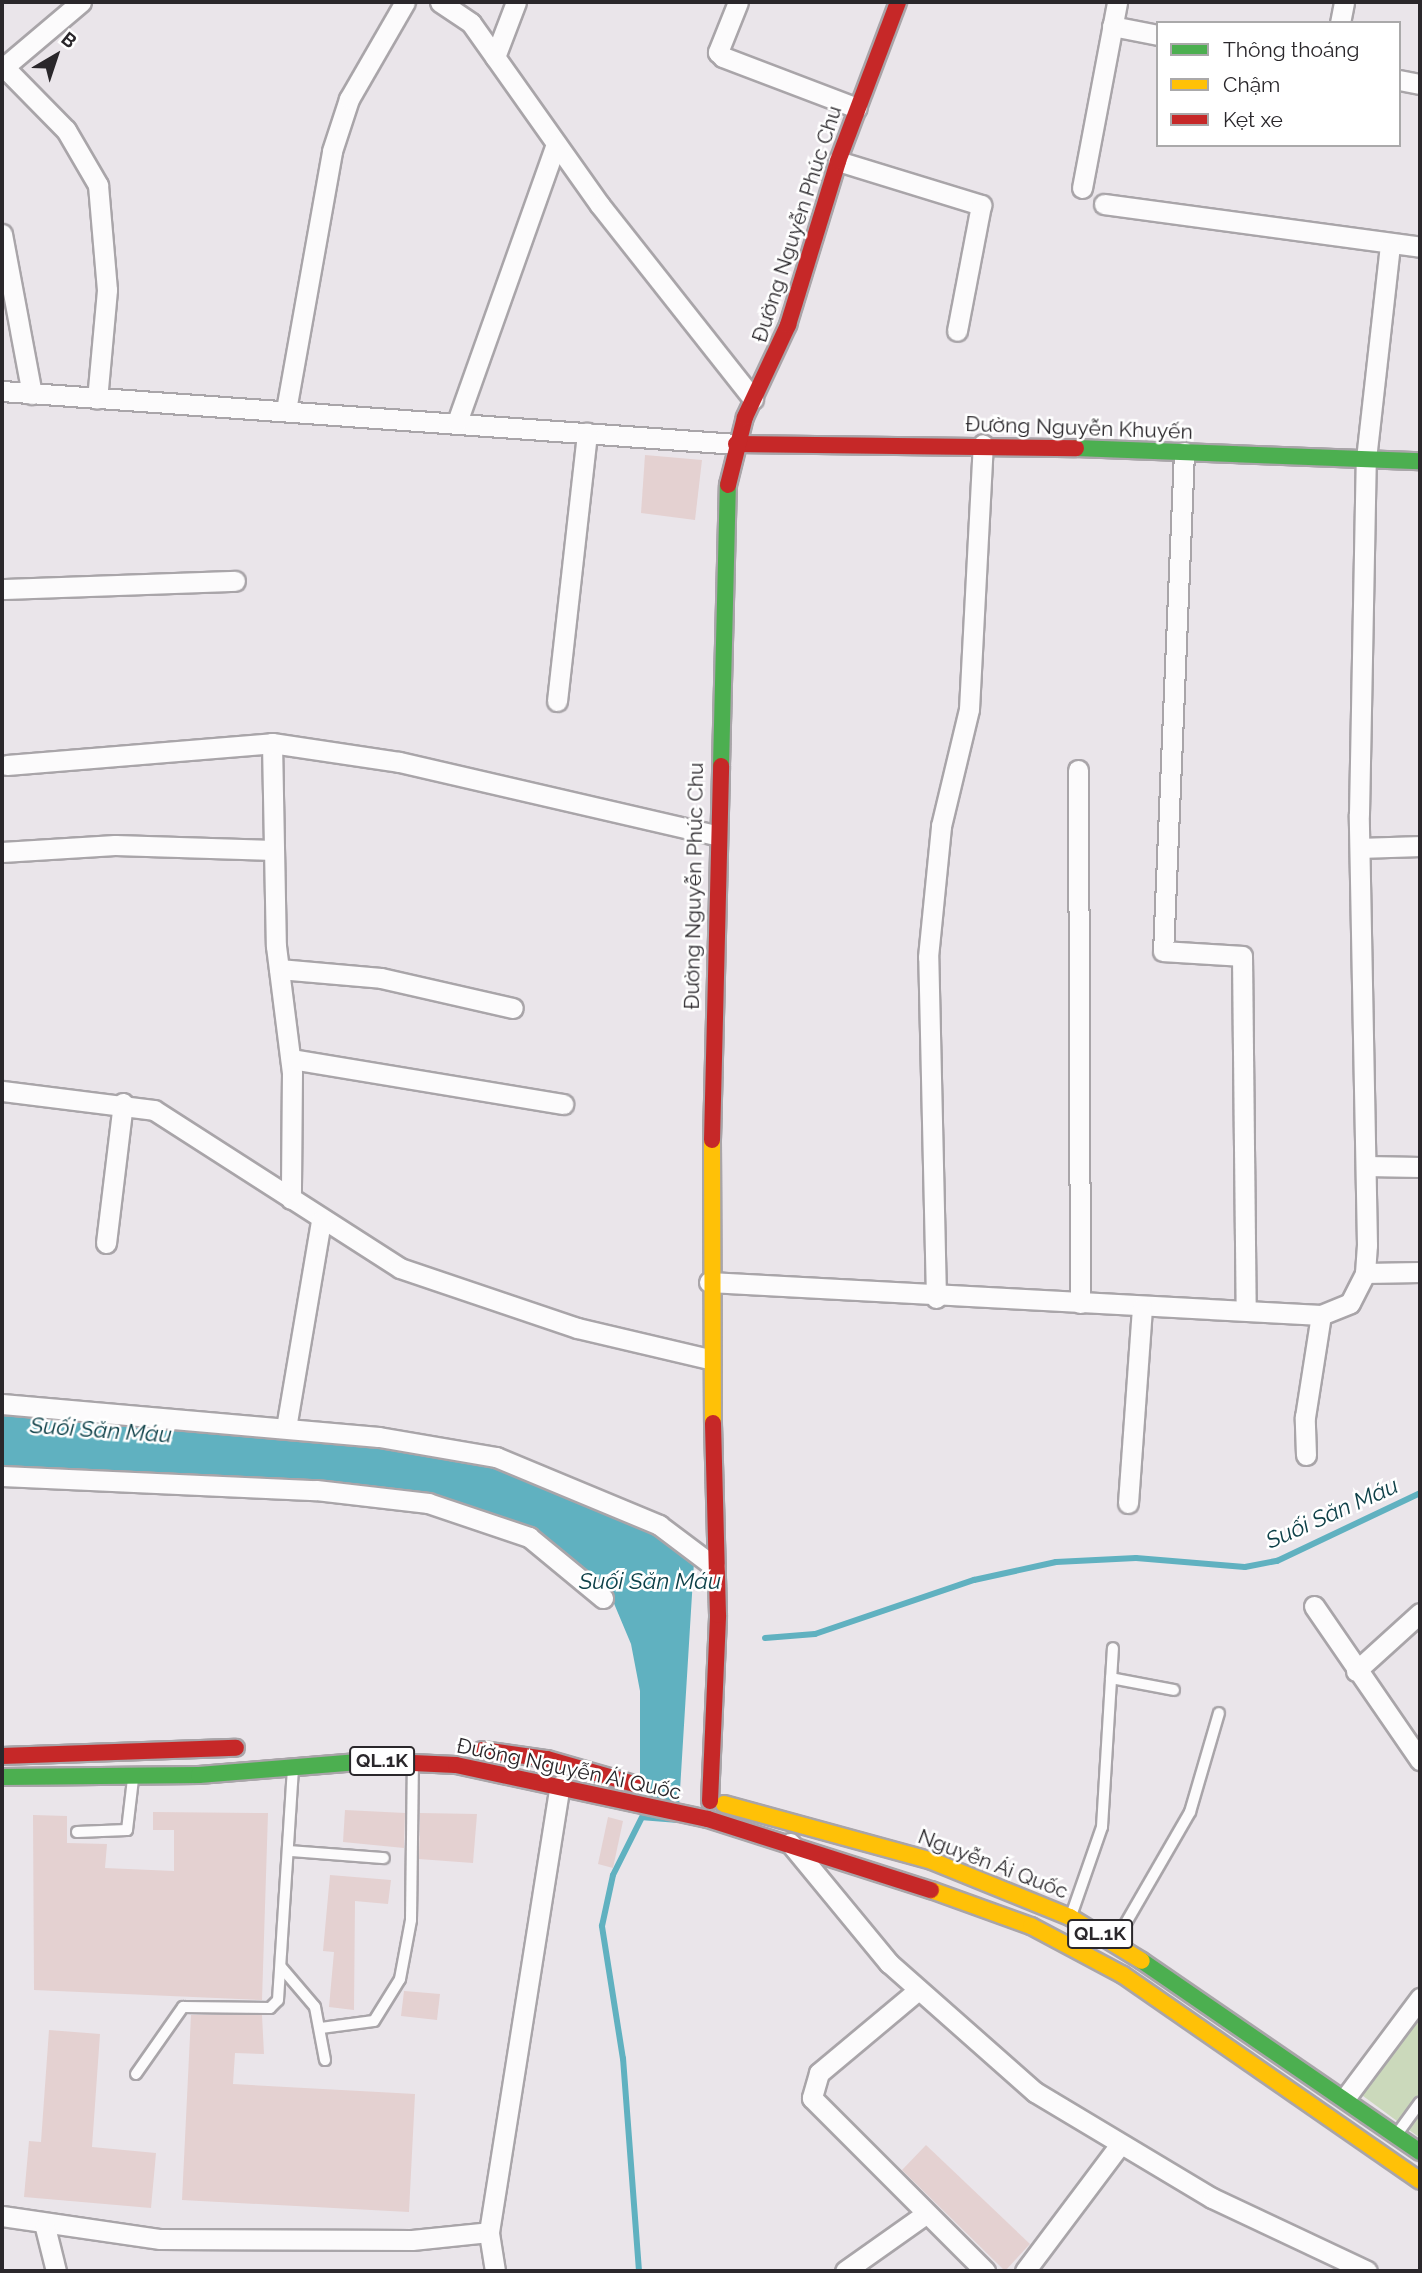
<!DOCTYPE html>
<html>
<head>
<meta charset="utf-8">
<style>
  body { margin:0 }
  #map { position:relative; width:1422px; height:2273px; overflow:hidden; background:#eae5ea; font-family:Raleway,sans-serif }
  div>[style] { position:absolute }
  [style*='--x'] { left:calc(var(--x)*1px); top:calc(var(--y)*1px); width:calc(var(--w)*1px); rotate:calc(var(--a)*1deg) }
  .green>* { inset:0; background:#cbd9bb }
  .water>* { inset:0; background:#60b1c0 }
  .stream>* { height:6px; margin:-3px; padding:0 3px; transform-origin:3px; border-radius:3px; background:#60b1c0 }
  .building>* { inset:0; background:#e4d1d1 }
  .roads { filter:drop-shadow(2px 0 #a9a5a9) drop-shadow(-2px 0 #a9a5a9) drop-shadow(0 2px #a9a5a9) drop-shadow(0 -2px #a9a5a9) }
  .lane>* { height:10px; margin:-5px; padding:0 5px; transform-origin:5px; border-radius:5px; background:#fcfbfc }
  .street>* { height:19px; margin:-9.5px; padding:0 9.5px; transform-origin:9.5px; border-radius:9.5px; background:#fcfbfc }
  .fast>* { height:16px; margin:-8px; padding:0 8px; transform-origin:8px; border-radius:8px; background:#4caf50 }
  .slow>* { height:16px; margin:-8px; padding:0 8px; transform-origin:8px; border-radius:8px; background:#ffc107 }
  .jam>* { height:16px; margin:-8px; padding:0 8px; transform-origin:8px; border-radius:8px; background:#c62828 }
  span { translate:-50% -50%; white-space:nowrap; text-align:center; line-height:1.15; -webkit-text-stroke:5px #fff; paint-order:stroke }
  .shield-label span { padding:2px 5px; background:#fff; border:2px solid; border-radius:5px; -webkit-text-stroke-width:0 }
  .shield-label { font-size:19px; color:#2a272b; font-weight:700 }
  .street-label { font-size:21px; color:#2a272b }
  .water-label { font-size:23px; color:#0e4048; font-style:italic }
  .frame { position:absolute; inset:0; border:4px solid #2a272b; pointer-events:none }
  .legend { position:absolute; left:1156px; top:21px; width:245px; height:126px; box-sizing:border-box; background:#fff; border:2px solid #aaa9aa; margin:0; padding:9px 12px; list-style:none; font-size:21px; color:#2a272b }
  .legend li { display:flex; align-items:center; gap:14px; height:35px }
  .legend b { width:35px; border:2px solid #aaa9aa }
  .north { position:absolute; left:21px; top:21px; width:70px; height:70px; -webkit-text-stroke:5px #fff; paint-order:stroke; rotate:39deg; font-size:19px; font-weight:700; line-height:28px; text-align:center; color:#2a272b }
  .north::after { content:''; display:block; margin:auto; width:24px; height:32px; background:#2a272b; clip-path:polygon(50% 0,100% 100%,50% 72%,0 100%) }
</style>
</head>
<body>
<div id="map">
  <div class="green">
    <div style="clip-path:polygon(1420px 2010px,1420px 2138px,1359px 2093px)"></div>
  </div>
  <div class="water">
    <div style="clip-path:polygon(2px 1411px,378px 1445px,493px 1464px,654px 1531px,694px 1562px,678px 1823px,640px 1820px,640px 1691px,631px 1644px,610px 1594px,532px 1531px,429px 1496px,2px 1469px)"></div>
  </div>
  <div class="stream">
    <div style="--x:765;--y:1638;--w:50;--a:-4.6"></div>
    <div style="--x:815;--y:1634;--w:168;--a:-18.8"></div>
    <div style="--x:974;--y:1580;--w:84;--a:-12.4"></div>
    <div style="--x:1056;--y:1562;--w:80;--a:-2.9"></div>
    <div style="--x:1136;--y:1558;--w:109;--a:4.7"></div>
    <div style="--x:1245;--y:1567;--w:33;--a:-11"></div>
    <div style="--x:1277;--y:1561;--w:158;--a:-25.4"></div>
    <div style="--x:639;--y:2271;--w:213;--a:-94.3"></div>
    <div style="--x:623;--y:2059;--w:135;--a:-99"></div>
    <div style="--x:602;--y:1926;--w:52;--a:-77.8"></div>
    <div style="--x:613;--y:1875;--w:67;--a:-63.4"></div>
  </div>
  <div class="building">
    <div style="clip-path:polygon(645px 455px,702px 460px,695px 520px,641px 513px)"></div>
    <div style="clip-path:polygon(345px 1810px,405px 1813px,404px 1848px,343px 1842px)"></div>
    <div style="clip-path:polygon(153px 1812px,268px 1813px,262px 2000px,34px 1990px,33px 1815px,67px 1816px,67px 1843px,107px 1844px,105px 1868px,174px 1871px,174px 1830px,153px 1830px)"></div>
    <div style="clip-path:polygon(420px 1813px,477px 1814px,473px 1863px,419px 1859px)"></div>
    <div style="clip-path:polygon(608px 1817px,623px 1821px,613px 1868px,598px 1864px)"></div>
    <div style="clip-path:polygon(330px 1875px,391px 1880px,388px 1904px,355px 1901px,354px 2010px,329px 2007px,334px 1952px,323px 1951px)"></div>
    <div style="clip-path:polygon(404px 1991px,440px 1994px,437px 2020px,401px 2016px)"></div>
    <div style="clip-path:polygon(191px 2015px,262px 2015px,264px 2054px,235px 2053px,233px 2084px,415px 2094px,409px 2212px,182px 2200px)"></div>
    <div style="clip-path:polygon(49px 2030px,100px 2034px,92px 2147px,156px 2153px,151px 2208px,24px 2197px,29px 2141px,41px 2142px)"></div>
    <div style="clip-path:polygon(926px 2145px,1030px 2244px,1005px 2271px,902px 2170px)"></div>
  </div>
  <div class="roads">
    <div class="lane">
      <div style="--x:1111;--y:1678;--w:64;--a:10.8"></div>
      <div style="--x:77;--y:1832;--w:50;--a:-2.3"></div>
      <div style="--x:127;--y:1830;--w:51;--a:-83.3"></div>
      <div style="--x:290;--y:1851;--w:94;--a:4.3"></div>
      <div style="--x:1072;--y:1913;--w:91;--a:-70.8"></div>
      <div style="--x:1102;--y:1827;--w:179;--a:-86.5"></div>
      <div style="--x:1115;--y:1942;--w:150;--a:-60"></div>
      <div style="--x:1190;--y:1812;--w:103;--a:-73.7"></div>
      <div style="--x:281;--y:1967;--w:52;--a:49.6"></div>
      <div style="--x:315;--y:2007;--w:54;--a:79.3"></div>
      <div style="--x:321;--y:2028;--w:53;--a:-7.5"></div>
      <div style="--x:374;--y:2021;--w:49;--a:-58.2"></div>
      <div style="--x:400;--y:1979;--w:60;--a:-79.4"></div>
      <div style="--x:411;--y:1920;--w:154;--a:-89.3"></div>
      <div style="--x:136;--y:2074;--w:82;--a:-55"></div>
      <div style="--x:183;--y:2007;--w:87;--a:0.7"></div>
      <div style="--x:270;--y:2008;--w:11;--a:-45"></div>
      <div style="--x:278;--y:2000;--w:232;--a:-86.3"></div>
      <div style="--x:1397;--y:2134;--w:39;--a:-54"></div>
    </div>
    <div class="street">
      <div style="--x:81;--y:2;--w:101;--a:139.8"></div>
      <div style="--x:4;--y:67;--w:88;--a:45.5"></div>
      <div style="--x:66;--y:130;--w:64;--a:59.8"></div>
      <div style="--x:98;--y:185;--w:105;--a:85.1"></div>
      <div style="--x:107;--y:290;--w:109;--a:95.2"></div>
      <div style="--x:440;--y:2;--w:37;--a:34"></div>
      <div style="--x:471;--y:23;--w:223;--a:54.7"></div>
      <div style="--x:600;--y:205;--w:247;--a:51.7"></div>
      <div style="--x:738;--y:2;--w:54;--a:111.8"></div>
      <div style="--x:718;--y:52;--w:7;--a:45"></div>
      <div style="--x:723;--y:57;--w:143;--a:20.8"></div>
      <div style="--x:1340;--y:23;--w:21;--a:-79"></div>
      <div style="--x:1112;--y:26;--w:47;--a:11.1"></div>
      <div style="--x:495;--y:57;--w:59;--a:-69.1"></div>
      <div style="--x:1399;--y:80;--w:21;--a:11"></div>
      <div style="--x:838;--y:161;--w:150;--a:17.1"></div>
      <div style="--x:981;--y:205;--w:128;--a:100.8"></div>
      <div style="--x:1082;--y:188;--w:189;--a:-79.3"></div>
      <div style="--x:1104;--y:204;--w:319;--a:7.7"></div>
      <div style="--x:2;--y:234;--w:163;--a:79.4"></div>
      <div style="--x:2;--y:391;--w:736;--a:4.13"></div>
      <div style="--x:286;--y:410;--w:263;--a:-79.9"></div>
      <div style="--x:332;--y:151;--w:55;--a:-71.9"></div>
      <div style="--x:349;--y:99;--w:112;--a:-60"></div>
      <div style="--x:457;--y:422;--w:295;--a:-70.4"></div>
      <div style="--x:1184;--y:452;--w:499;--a:92.4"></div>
      <div style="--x:1163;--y:951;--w:79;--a:3.6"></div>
      <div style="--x:1242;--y:956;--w:353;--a:89.4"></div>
      <div style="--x:2;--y:589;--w:233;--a:-2"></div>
      <div style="--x:557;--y:701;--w:270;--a:-83.6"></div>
      <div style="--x:272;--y:743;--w:203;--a:88.9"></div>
      <div style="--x:276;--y:946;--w:127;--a:82.8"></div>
      <div style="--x:292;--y:1072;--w:127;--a:90.5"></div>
      <div style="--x:7;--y:765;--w:266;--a:-4.7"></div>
      <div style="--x:272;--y:743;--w:128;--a:8.5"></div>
      <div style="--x:399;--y:762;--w:324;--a:13"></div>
      <div style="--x:1078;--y:770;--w:533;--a:89.79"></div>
      <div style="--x:1360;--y:848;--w:60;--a:-1.9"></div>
      <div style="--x:2;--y:852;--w:113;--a:-3.5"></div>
      <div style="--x:115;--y:845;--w:159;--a:1.8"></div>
      <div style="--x:279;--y:969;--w:102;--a:5"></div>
      <div style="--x:381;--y:978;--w:135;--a:12.8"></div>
      <div style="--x:291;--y:1059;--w:276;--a:9.4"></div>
      <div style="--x:2;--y:1091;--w:153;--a:7.1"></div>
      <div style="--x:154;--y:1110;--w:292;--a:32.7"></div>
      <div style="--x:400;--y:1268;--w:187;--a:18.7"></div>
      <div style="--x:577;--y:1328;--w:136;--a:13.2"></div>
      <div style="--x:1366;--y:1166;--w:54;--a:1.1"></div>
      <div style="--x:106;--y:1243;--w:141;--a:-83.1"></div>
      <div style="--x:1365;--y:1273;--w:55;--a:-1"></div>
      <div style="--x:709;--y:1282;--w:613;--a:3.09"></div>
      <div style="--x:1321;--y:1315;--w:31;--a:-22"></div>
      <div style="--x:1350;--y:1303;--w:34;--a:-63"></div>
      <div style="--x:1365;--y:1273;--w:28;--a:-86"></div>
      <div style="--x:1367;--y:1245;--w:431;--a:-91.1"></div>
      <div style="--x:1359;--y:814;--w:355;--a:-88.9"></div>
      <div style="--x:1366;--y:459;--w:216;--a:-83.6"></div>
      <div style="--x:936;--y:1298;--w:341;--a:-91.3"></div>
      <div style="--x:928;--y:957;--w:132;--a:-84.3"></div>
      <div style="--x:941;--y:826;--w:120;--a:-76.5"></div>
      <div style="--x:969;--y:709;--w:265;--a:-87"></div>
      <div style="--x:2;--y:1404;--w:378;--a:5"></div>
      <div style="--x:379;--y:1437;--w:119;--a:9.7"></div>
      <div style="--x:496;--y:1457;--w:177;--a:22.6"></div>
      <div style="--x:659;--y:1525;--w:70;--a:36.9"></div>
      <div style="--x:286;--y:1428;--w:211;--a:-80.4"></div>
      <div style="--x:1306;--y:1455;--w:38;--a:-92"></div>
      <div style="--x:1305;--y:1417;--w:103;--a:-81.1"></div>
      <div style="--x:2;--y:1476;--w:314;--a:2.6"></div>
      <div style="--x:316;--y:1490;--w:113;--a:6.6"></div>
      <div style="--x:428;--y:1503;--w:107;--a:18.6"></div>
      <div style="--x:529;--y:1537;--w:96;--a:39.5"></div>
      <div style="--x:1128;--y:1503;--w:196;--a:-85.9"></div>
      <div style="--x:1314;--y:1606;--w:187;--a:55.5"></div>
      <div style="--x:1356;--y:1671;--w:86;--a:-42.2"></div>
      <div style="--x:790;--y:1843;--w:156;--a:50.5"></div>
      <div style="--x:889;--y:1963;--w:195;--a:41.5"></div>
      <div style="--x:1035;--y:2092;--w:206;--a:30.9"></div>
      <div style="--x:1212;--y:2198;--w:171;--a:25.2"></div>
      <div style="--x:917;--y:1991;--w:128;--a:140.1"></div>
      <div style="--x:819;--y:2073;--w:26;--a:106"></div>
      <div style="--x:812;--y:2098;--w:245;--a:45"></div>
      <div style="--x:1346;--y:2097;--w:124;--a:-53.2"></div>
      <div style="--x:2;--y:2216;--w:160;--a:8.3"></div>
      <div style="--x:160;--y:2239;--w:252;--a:0.2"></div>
      <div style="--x:412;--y:2240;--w:77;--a:-5.9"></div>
      <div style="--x:45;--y:2227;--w:45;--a:76"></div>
      <div style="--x:495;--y:2271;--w:39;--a:-99"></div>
      <div style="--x:489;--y:2232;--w:452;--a:-81"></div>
      <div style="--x:845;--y:2271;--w:97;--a:-35.3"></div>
      <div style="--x:1025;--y:2271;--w:155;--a:-53.1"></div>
    </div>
    <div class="fast">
      <div style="--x:1076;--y:448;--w:344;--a:2.2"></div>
      <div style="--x:721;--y:766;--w:281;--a:-88.6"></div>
      <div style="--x:2;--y:1777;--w:197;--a:-0.6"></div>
      <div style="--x:199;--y:1775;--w:172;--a:-4.7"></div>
      <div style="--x:1142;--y:1961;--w:337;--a:34.5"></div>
    </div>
    <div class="slow">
      <div style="--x:712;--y:1140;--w:283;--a:89.8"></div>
      <div style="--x:724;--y:1804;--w:216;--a:15.3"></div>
      <div style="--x:932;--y:1861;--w:149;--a:22.1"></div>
      <div style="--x:1070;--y:1917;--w:84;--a:31.4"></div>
      <div style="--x:931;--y:1890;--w:106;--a:19.8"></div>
      <div style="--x:1031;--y:1926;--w:104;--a:28"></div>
      <div style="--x:1123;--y:1975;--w:361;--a:34.7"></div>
    </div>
    <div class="jam">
      <div style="--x:736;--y:444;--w:340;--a:0.7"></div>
      <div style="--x:728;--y:485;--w:70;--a:-76"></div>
      <div style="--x:745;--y:417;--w:102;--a:-64.9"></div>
      <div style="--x:788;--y:325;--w:171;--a:-73"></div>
      <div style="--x:838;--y:161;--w:170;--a:-69.3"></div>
      <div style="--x:712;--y:1140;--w:374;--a:-88.6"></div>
      <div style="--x:482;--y:1750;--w:66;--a:7.9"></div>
      <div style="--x:547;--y:1759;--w:91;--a:16"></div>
      <div style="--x:2;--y:1756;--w:234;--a:-2"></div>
      <div style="--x:370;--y:1761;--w:86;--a:2.7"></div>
      <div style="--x:456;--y:1765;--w:258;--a:12.1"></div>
      <div style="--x:708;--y:1819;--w:234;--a:17.7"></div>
      <div style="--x:710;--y:1801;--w:186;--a:-87.5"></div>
      <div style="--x:718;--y:1615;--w:192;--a:-91.5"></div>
    </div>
  </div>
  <div class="shield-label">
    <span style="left:382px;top:1761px">QL.1K</span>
    <span style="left:1100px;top:1934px">QL.1K</span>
  </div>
  <div class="street-label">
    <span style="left:797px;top:224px;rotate:-72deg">Đường Nguyễn Phúc Chu</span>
    <span style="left:1079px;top:428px;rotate:2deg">Đường Nguyễn Khuyến</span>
    <span style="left:694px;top:886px;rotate:-89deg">Đường Nguyễn Phúc Chu</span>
    <span style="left:569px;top:1769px;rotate:12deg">Đường Nguyễn Ái Quốc</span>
    <span style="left:993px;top:1864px;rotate:21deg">Nguyễn Ái Quốc</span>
  </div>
  <div class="water-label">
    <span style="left:101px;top:1430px;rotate:4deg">Suối Săn Máu</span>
    <span style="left:1332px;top:1513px;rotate:-24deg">Suối Săn Máu</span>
    <span style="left:650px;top:1581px">Suối Săn Máu</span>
  </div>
  <div class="frame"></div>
  <ul class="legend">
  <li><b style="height:9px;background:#4caf50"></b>Thông thoáng</li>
  <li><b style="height:9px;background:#ffc107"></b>Chậm</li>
  <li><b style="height:9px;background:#c62828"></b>Kẹt xe</li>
  </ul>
  <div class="north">B</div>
</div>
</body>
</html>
